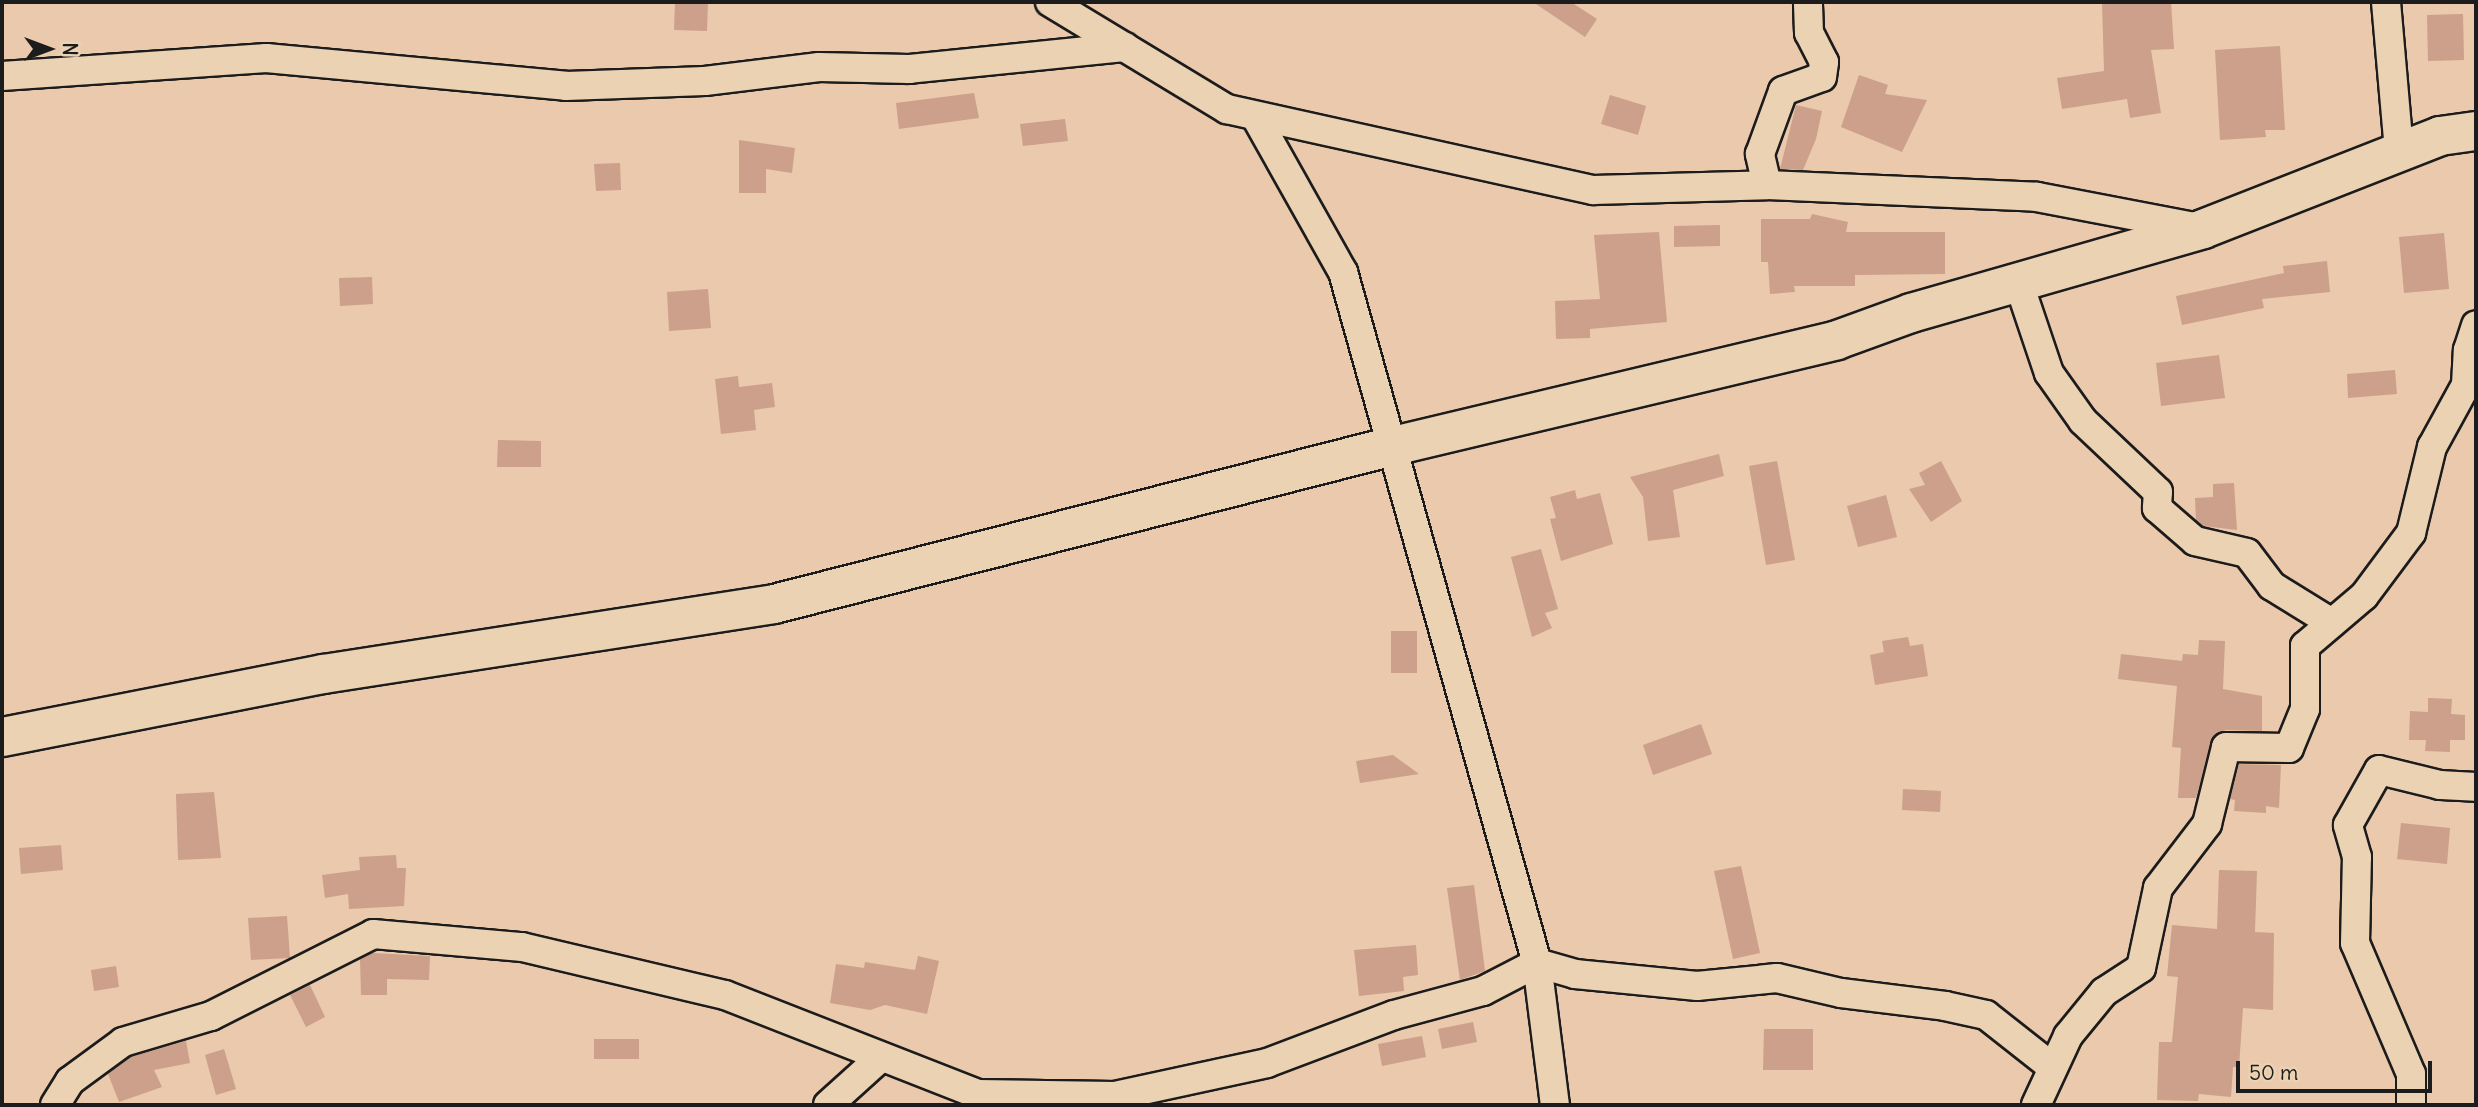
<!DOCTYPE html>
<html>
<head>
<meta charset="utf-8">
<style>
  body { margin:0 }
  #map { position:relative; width:2478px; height:1107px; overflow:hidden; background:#eac9ac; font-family:Delius,sans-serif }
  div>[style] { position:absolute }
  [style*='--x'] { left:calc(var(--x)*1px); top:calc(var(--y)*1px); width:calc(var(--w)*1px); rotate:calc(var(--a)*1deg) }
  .building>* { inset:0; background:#cca08a }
  .roads { filter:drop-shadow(2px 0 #1c1c1c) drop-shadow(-2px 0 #1c1c1c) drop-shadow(0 2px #1c1c1c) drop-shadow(0 -2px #1c1c1c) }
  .street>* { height:28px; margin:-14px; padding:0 14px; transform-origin:14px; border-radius:14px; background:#ebd2b3 }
  .secondary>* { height:38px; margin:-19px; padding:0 19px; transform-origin:19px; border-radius:19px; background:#ebd2b3 }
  span { translate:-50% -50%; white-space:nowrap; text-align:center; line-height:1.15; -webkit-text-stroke:6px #ebd2b3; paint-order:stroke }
  .frame { position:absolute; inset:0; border:4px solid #1c1c1c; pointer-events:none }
  .north { position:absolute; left:14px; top:14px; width:70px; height:70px; -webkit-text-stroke:5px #ebd2b3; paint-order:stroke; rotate:90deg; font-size:19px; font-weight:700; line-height:28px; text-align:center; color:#1c1c1c }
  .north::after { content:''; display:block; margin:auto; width:24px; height:32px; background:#1c1c1c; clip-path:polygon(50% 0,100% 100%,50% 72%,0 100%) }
  .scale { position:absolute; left:2236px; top:1061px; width:196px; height:32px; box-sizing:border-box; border:4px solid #1c1c1c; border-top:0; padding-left:9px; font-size:21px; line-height:24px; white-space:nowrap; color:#1c1c1c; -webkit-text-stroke:5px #ebd2b3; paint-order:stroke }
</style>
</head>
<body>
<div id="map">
  <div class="building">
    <div style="clip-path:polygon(675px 2px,708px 2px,707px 31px,674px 30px)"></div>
    <div style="clip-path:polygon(1533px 2px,1571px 2px,1597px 19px,1585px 37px)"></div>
    <div style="clip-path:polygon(2102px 2px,2171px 2px,2174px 49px,2151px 50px,2161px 113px,2130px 118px,2127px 99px,2062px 109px,2057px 78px,2104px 71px)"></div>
    <div style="clip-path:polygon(2463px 14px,2464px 60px,2428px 61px,2427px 15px)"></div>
    <div style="clip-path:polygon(2280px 46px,2285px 130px,2265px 130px,2266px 137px,2220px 140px,2215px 50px)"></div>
    <div style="clip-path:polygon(1859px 75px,1888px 85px,1885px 94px,1927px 100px,1902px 152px,1841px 127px)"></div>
    <div style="clip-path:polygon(974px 93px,979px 118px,899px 129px,896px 103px)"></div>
    <div style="clip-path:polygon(1610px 95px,1646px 106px,1638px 135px,1601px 124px)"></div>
    <div style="clip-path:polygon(1796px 105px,1822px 111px,1816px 139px,1803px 170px,1780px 169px)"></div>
    <div style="clip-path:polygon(1065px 119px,1068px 141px,1023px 146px,1020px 124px)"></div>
    <div style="clip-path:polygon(739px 140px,795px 148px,792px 173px,766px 169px,766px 193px,739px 193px)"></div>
    <div style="clip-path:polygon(620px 163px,621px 190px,596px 191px,594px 164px)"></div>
    <div style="clip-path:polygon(1812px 214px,1848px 222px,1846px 232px,1945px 232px,1945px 274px,1855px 275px,1855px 286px,1794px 286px,1795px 292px,1770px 294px,1768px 262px,1761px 262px,1761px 219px,1810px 219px)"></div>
    <div style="clip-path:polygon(1720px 225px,1720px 246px,1674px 247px,1674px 226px)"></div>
    <div style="clip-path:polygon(1659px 232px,1667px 322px,1590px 329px,1590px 338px,1556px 339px,1555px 301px,1600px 299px,1594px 235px)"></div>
    <div style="clip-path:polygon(2444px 233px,2449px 289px,2404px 293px,2399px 237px)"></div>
    <div style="clip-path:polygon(2327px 261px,2330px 292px,2262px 299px,2264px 308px,2182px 325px,2176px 296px,2284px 273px,2283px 266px)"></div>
    <div style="clip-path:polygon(372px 277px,373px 304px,340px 306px,339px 278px)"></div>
    <div style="clip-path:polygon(708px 289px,711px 328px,669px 331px,667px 292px)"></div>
    <div style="clip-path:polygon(2219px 355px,2225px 398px,2161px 406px,2156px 363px)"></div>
    <div style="clip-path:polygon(2395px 370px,2397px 394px,2348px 398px,2347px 374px)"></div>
    <div style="clip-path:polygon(738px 376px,739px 387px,772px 383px,775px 407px,754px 410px,756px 430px,721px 434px,715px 379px)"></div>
    <div style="clip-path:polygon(498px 440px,541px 441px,541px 467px,497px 467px)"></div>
    <div style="clip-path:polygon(1719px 454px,1724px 476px,1673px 490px,1680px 537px,1648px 541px,1643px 497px,1630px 477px)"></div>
    <div style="clip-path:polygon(1777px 461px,1795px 560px,1766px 565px,1749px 466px)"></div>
    <div style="clip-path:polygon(1941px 461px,1962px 501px,1931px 522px,1909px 489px,1925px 485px,1919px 473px)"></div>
    <div style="clip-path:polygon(2234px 483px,2237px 530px,2203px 526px,2196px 520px,2195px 498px,2213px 497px,2213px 484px)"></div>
    <div style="clip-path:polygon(1575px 490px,1577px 499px,1600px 493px,1613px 544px,1561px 561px,1550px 519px,1556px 518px,1550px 497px)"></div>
    <div style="clip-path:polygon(1886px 495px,1897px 537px,1858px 547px,1847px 506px)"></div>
    <div style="clip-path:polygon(1541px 549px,1558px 609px,1545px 613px,1552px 628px,1532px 637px,1511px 557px)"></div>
    <div style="clip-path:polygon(1391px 631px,1417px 631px,1417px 673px,1391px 673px)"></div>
    <div style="clip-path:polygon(1908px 637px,1910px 646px,1923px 644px,1928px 676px,1875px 685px,1870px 655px,1884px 652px,1882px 641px)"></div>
    <div style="clip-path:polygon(2199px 640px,2225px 641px,2223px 689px,2262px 696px,2262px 731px,2226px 730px,2214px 736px,2196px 798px,2178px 798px,2181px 748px,2172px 747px,2177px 686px,2118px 679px,2121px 654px,2182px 661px,2183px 654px,2198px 655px)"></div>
    <div style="clip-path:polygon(2428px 698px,2452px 699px,2451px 714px,2465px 715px,2465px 740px,2450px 740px,2450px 752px,2425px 751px,2426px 740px,2409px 740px,2410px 711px,2428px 712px)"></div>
    <div style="clip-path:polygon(1701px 724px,1712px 754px,1653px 775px,1643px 745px)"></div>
    <div style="clip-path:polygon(1393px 755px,1419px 774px,1360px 783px,1356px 761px)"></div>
    <div style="clip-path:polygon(2239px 764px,2281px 765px,2279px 808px,2266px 806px,2266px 813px,2234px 811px,2235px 800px,2230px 799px)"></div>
    <div style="clip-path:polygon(1903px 789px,1941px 791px,1940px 812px,1902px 810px)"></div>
    <div style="clip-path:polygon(214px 792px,221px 858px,178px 860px,176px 794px)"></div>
    <div style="clip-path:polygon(2401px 823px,2450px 828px,2447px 864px,2397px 859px)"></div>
    <div style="clip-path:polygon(61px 845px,63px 870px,21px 874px,19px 848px)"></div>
    <div style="clip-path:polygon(396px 855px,397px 868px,406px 868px,404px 906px,349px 909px,348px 894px,325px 898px,322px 875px,360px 870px,359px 857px)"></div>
    <div style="clip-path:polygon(1741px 866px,1760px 953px,1733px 959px,1714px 871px)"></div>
    <div style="clip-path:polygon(2219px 870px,2257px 871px,2255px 932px,2274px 933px,2273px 1010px,2243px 1008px,2239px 1067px,2233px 1067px,2231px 1097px,2199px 1094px,2198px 1101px,2157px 1100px,2159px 1042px,2172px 1042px,2178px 977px,2167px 976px,2172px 925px,2217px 929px)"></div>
    <div style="clip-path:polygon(1474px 885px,1485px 971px,1460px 980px,1447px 888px)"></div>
    <div style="clip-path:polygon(287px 916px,290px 958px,251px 960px,248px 918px)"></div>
    <div style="clip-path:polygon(1416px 945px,1418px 975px,1403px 977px,1404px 991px,1359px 996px,1354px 950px)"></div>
    <div style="clip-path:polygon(372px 953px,430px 956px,429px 980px,387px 979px,387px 995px,361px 995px,360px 959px)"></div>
    <div style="clip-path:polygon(918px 956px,939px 961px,927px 1014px,885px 1005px,870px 1010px,830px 1003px,836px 964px,864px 968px,865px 962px,915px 970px)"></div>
    <div style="clip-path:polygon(116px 966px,119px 987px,94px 991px,91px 970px)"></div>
    <div style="clip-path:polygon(310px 985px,325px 1017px,306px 1027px,290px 995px)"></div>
    <div style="clip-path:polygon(1473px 1022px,1477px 1042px,1442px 1049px,1438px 1029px)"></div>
    <div style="clip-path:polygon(1764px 1029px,1813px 1029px,1813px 1070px,1763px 1070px)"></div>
    <div style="clip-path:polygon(1422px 1036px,1426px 1057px,1382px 1066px,1378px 1044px)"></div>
    <div style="clip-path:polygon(594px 1039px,639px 1039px,639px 1059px,594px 1059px)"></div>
    <div style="clip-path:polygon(186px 1041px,190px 1063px,154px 1070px,162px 1087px,119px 1102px,108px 1074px,130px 1057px)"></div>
    <div style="clip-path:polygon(224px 1049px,236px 1089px,216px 1095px,205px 1055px)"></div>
  </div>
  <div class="roads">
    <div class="street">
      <div style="--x:1050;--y:2;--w:207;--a:31.2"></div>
      <div style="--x:1227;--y:109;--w:375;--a:12.5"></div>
      <div style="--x:1593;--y:190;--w:174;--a:-1.6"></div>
      <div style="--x:1767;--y:185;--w:270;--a:2.5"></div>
      <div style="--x:2037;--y:197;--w:166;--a:10.8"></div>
      <div style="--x:2386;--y:2;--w:151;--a:85"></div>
      <div style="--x:2;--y:76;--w:265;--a:-3.9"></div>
      <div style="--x:266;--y:58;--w:301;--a:5.3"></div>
      <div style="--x:566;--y:86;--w:139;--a:-2.1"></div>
      <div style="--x:705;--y:81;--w:115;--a:-7"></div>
      <div style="--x:819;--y:67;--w:90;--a:1.3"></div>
      <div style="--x:909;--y:69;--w:217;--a:-5.8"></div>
      <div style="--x:1257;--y:119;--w:176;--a:60.7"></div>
      <div style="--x:1343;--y:272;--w:718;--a:74.32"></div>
      <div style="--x:1537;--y:963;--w:143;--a:82.8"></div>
      <div style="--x:1767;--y:185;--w:32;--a:-103"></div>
      <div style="--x:1760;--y:154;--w:67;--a:-69.9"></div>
      <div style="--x:1783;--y:91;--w:41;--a:-19.7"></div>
      <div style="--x:1822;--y:77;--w:15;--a:-82"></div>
      <div style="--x:1824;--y:62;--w:33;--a:-117"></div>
      <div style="--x:1809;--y:33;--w:31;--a:-92"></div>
      <div style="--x:2019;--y:284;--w:94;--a:71.4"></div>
      <div style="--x:2049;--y:373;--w:59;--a:54.7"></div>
      <div style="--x:2083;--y:421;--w:103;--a:43.4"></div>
      <div style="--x:2158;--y:492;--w:16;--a:94"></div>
      <div style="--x:2157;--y:508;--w:50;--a:41"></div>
      <div style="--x:2195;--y:541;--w:53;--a:13"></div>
      <div style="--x:2247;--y:553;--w:41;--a:52.9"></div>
      <div style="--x:2272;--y:586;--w:70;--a:31.7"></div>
      <div style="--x:55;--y:1105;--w:28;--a:-58"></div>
      <div style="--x:70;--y:1081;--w:66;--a:-36.3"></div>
      <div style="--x:123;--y:1042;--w:92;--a:-16.5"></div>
      <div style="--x:211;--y:1016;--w:182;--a:-26.8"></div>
      <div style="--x:373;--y:934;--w:150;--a:5"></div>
      <div style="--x:522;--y:947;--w:209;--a:13.3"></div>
      <div style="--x:725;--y:995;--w:271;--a:21.4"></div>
      <div style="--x:977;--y:1094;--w:138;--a:0.8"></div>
      <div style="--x:1115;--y:1096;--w:156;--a:-12.2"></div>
      <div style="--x:1267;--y:1063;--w:136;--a:-20.7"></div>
      <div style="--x:1394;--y:1015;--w:92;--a:-15.1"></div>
      <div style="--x:1483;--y:991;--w:61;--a:-27.4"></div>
      <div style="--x:1537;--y:963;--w:40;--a:16"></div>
      <div style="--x:1575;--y:974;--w:123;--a:5.6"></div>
      <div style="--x:1697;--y:986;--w:80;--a:-5.7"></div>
      <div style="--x:1777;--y:978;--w:66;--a:13.2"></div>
      <div style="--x:1841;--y:993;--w:105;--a:7.1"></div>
      <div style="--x:1945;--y:1006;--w:42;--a:12.4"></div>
      <div style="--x:1986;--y:1015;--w:84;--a:38.2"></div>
      <div style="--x:828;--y:1105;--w:70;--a:-42.1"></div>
      <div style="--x:2036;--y:1105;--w:76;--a:-65.1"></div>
      <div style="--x:2068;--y:1036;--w:57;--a:-50.7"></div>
      <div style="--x:2104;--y:992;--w:44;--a:-33"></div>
      <div style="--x:2141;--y:968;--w:82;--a:-78"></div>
      <div style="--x:2158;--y:888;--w:81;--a:-52.6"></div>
      <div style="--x:2207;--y:824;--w:79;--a:-76.1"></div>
      <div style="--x:2226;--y:747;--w:63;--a:0.9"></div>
      <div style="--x:2289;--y:748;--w:42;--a:-67.7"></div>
      <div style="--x:2305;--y:709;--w:63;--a:-90"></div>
      <div style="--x:2305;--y:646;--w:77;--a:-40.3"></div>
      <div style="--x:2364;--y:596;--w:79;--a:-53.3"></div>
      <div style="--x:2411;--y:533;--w:89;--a:-76.3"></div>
      <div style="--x:2432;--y:447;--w:71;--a:-61.3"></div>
      <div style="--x:2466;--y:385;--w:35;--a:-87"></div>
      <div style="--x:2468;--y:350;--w:26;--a:-72"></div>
      <div style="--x:2411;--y:1105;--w:31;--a:-90"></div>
      <div style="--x:2411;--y:1074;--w:142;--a:-113.1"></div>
      <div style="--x:2355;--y:943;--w:86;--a:-88.7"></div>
      <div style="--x:2357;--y:857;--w:33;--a:-106"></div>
      <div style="--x:2348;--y:825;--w:63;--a:-60.6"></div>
      <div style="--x:2379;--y:770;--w:63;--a:13.8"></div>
      <div style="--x:2440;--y:785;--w:36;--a:3"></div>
    </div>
    <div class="secondary">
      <div style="--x:2;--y:737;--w:327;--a:-11.1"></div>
      <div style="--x:323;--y:674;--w:456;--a:-8.8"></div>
      <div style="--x:774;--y:604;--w:639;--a:-14.32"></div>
      <div style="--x:1393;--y:446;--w:456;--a:-13.4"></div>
      <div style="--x:1837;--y:340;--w:79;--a:-20"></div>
      <div style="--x:1911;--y:313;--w:304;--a:-16"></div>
      <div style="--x:2203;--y:229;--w:255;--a:-21.4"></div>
      <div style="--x:2440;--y:136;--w:36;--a:-8"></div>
    </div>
  </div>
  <div class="frame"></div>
  <div class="north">N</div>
  <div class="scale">50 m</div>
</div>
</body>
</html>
